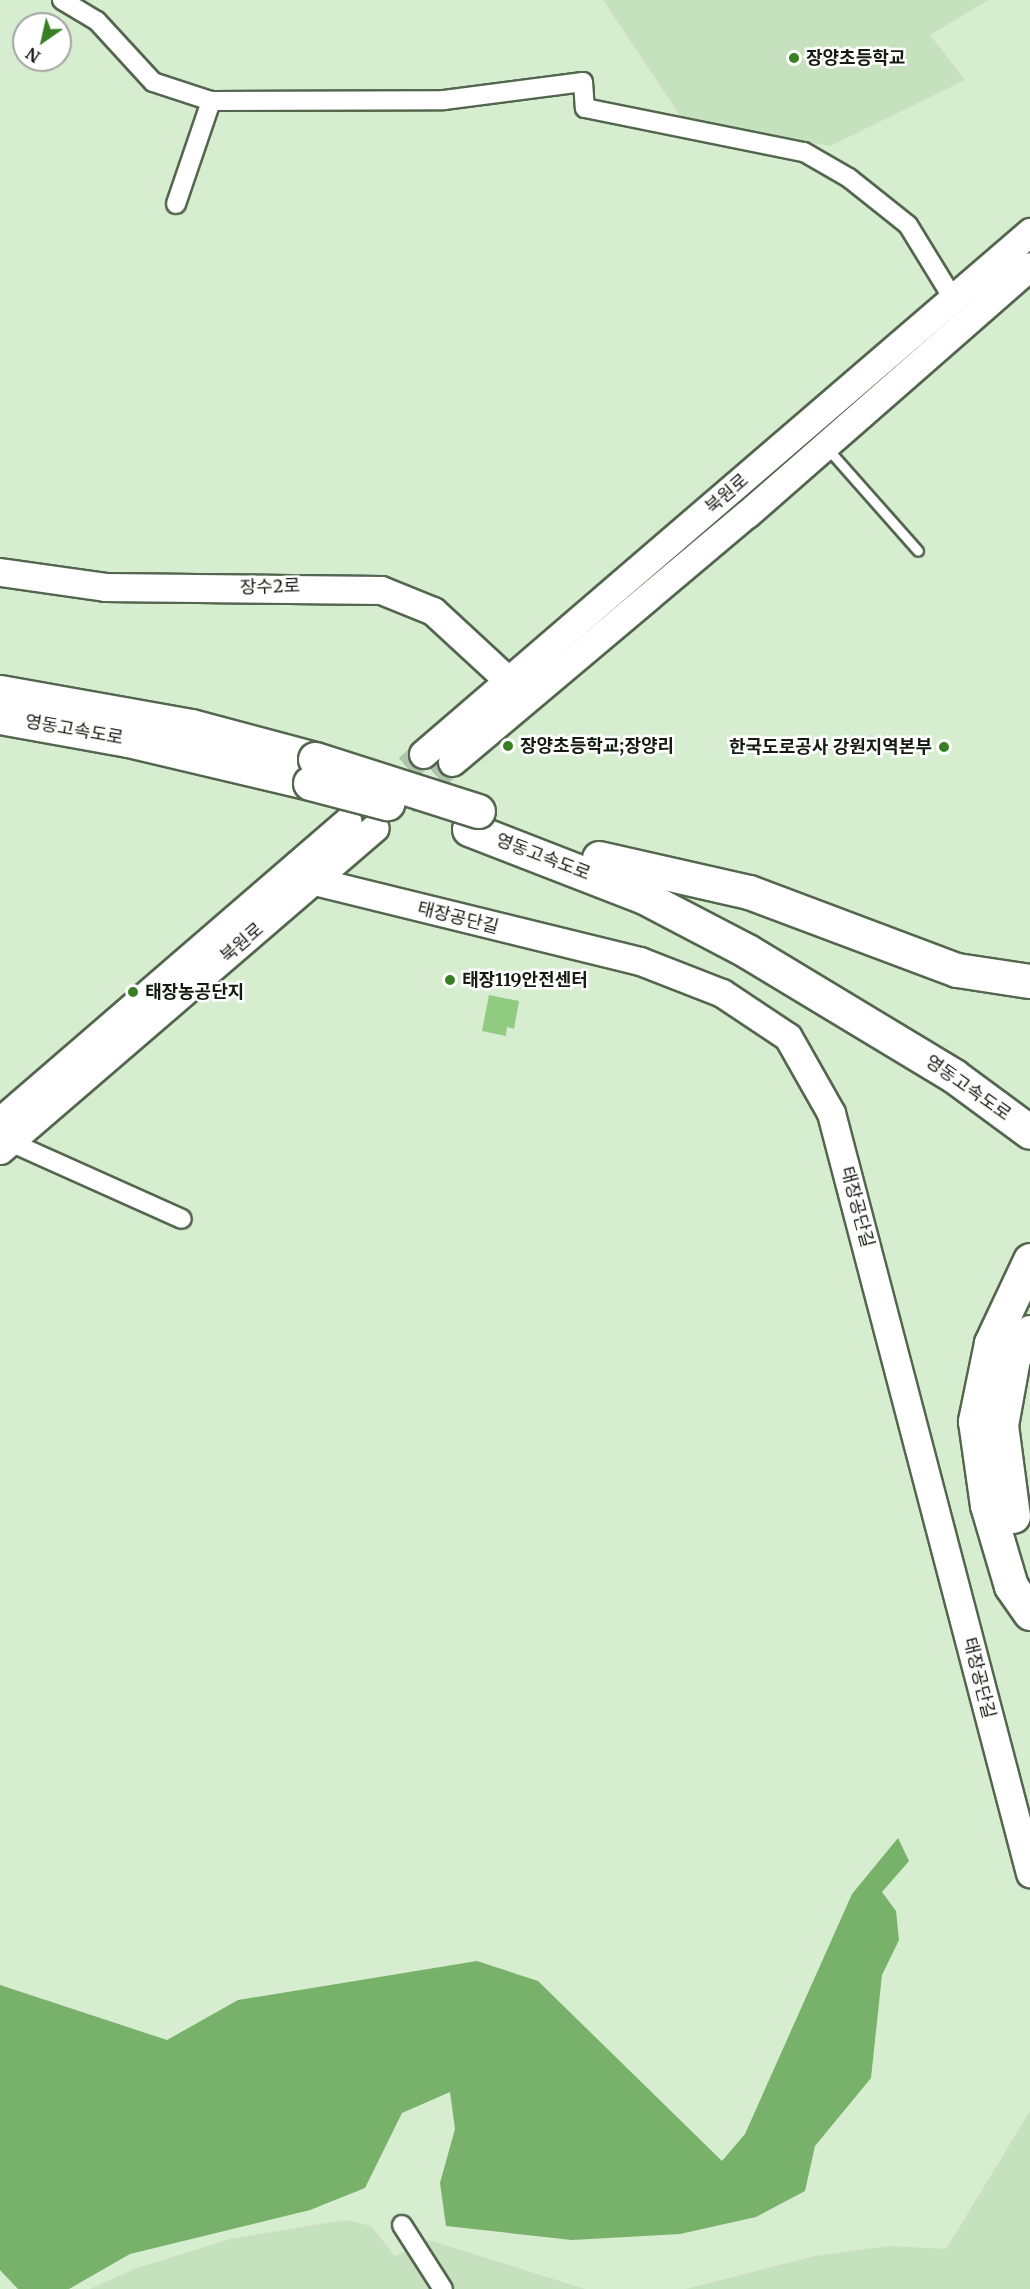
<!DOCTYPE html>
<html>
<head>
<meta charset="utf-8">
<style>
  body { margin:0 }
  #map { position:relative; width:1030px; height:2289px; overflow:hidden; background:#d6edd0; font-family:Merriweather,"Noto Sans KR",serif }
  div>[style] { position:absolute }
  [style*='--x'] { left:calc(var(--x)*1px); top:calc(var(--y)*1px); width:calc(var(--w)*1px); rotate:calc(var(--a)*1deg) }
  .built>* { inset:0; background:#c5e1be }
  .forest>* { inset:0; background:#78b169 }
  .building>* { inset:0; background:#91cb82 }
  .secondary-tunnel>* { height:27px; margin-top:-13.5px; transform-origin:0; background:repeating-linear-gradient(90deg,#afc3aa 0 27px,transparent 0 41px) }
  .roads { filter:drop-shadow(2px 0 #53664e) drop-shadow(-2px 0 #53664e) drop-shadow(0 2px #53664e) drop-shadow(0 -2px #53664e) }
  .lane>* { height:9px; margin:-4.5px; padding:0 4.5px; transform-origin:4.5px; border-radius:4.5px; background:#fff }
  .street>* { height:18px; margin:-9px; padding:0 9px; transform-origin:9px; border-radius:9px; background:#fff }
  .secondary>* { height:27px; margin:-13.5px; padding:0 13.5px; transform-origin:13.5px; border-radius:13.5px; background:#fff }
  .highway>* { height:33px; margin:-16.5px; padding:0 16.5px; transform-origin:16.5px; border-radius:16.5px; background:#fff }
  .bridges { filter:drop-shadow(2px 0 #53664e) drop-shadow(-2px 0 #53664e) drop-shadow(0 2px #53664e) drop-shadow(0 -2px #53664e) }
  .highway-bridge>* { height:33px; margin:-16.5px; padding:0 16.5px; transform-origin:16.5px; border-radius:16.5px; background:#fff }
  .dots>* { width:16px; height:16px; translate:-50% -50%; box-sizing:border-box; border:3px solid #fff; border-radius:50% }
  span { translate:-50% -50%; white-space:nowrap; text-align:center; line-height:1.15; -webkit-text-stroke:5px #fff; paint-order:stroke }
  .poi-label { font-size:18px; color:#141c12; font-weight:700 }
  .left { translate:0 -50%; text-align:left }
  .right { translate:-100% -50%; text-align:right }
  .street-label { font-size:18px; color:#141c12 }
  .north { position:absolute; left:12px; top:12px; width:60px; height:60px; box-sizing:border-box; background:#fff; border:2px solid #a1a4a0; border-radius:50%; rotate:214deg; font-size:16px; font-weight:700; line-height:24px; text-align:center; color:#141c12 }
  .north::after { content:''; display:block; margin:auto; width:21px; height:27px; background:#387f23; clip-path:polygon(50% 0,100% 100%,50% 72%,0 100%) }
</style>
</head>
<body>
<div id="map">
  <div class="built">
    <div style="clip-path:polygon(603px 0,988px 0,930px 35px,965px 80px,830px 146px,681px 117px)"></div>
    <div style="clip-path:polygon(1030px 2111px,1030px 2289px,686px 2289px,815px 2256px,889px 2246px,946px 2249px)"></div>
    <div style="clip-path:polygon(346px 2220px,371px 2226px,395px 2256px,429px 2240px,585px 2289px,90px 2289px,137px 2268px,230px 2239px)"></div>
  </div>
  <div class="forest">
    <div style="clip-path:polygon(898px 1838px,909px 1861px,882px 1892px,896px 1911px,899px 1940px,882px 1975px,871px 2078px,815px 2146px,805px 2191px,756px 2217px,680px 2234px,572px 2240px,446px 2226px,440px 2183px,455px 2129px,450px 2092px,402px 2113px,365px 2188px,310px 2210px,130px 2254px,69px 2289px,18px 2289px,0 2270px,0 1985px,167px 2040px,238px 2000px,477px 1961px,538px 1981px,722px 2161px,745px 2134px,852px 1894px)"></div>
  </div>
  <div class="building">
    <div style="clip-path:polygon(489px 995px,519px 1001px,514px 1029px,507px 1027px,506px 1036px,482px 1031px)"></div>
  </div>
  <div class="secondary-tunnel">
    <div style="--x:377;--y:795;--w:62;--a:-41.7"></div>
    <div style="--x:405;--y:802;--w:62;--a:-40.4"></div>
  </div>
  <div class="roads">
    <div class="lane">
      <div style="--x:827;--y:448;--w:137;--a:48.5"></div>
    </div>
    <div class="street">
      <div style="--x:62;--y:0;--w:41;--a:31"></div>
      <div style="--x:97;--y:21;--w:83;--a:47.4"></div>
      <div style="--x:153;--y:82;--w:61;--a:18.1"></div>
      <div style="--x:211;--y:101;--w:233;--a:-0.2"></div>
      <div style="--x:444;--y:100;--w:140;--a:-7.4"></div>
      <div style="--x:583;--y:82;--w:26;--a:86"></div>
      <div style="--x:585;--y:108;--w:223;--a:11.4"></div>
      <div style="--x:804;--y:152;--w:52;--a:30"></div>
      <div style="--x:849;--y:178;--w:75;--a:38.5"></div>
      <div style="--x:908;--y:225;--w:88;--a:58.5"></div>
      <div style="--x:176;--y:204;--w:109;--a:-71.2"></div>
      <div style="--x:10;--y:1142;--w:188;--a:24.1"></div>
      <div style="--x:402;--y:2225;--w:76;--a:57.4"></div>
    </div>
    <div class="secondary">
      <div style="--x:0;--y:572;--w:106;--a:8.1"></div>
      <div style="--x:105;--y:587;--w:276;--a:0.6"></div>
      <div style="--x:381;--y:590;--w:56;--a:22"></div>
      <div style="--x:433;--y:611;--w:121;--a:42.7"></div>
      <div style="--x:423;--y:754;--w:801;--a:-40.69"></div>
      <div style="--x:452;--y:762;--w:385;--a:-40.1"></div>
      <div style="--x:747;--y:514;--w:376;--a:-41.2"></div>
      <div style="--x:314;--y:881;--w:336;--a:13.8"></div>
      <div style="--x:640;--y:961;--w:88;--a:21.3"></div>
      <div style="--x:722;--y:993;--w:79;--a:33.7"></div>
      <div style="--x:788;--y:1037;--w:87;--a:60.5"></div>
      <div style="--x:831;--y:1113;--w:786;--a:75.33"></div>
      <div style="--x:0;--y:1121;--w:459;--a:-40.8"></div>
      <div style="--x:0;--y:1150;--w:494;--a:-40.7"></div>
    </div>
    <div class="highway">
      <div style="--x:0;--y:692;--w:194;--a:10.1"></div>
      <div style="--x:191;--y:726;--w:128;--a:14.9"></div>
      <div style="--x:0;--y:717;--w:130;--a:10.2"></div>
      <div style="--x:128;--y:740;--w:187;--a:13.3"></div>
      <div style="--x:469;--y:829;--w:186;--a:21.2"></div>
      <div style="--x:642;--y:896;--w:119;--a:27.6"></div>
      <div style="--x:747;--y:951;--w:242;--a:31.1"></div>
      <div style="--x:954;--y:1076;--w:94;--a:36.4"></div>
      <div style="--x:599;--y:858;--w:154;--a:12.8"></div>
      <div style="--x:749;--y:892;--w:222;--a:20.6"></div>
      <div style="--x:957;--y:970;--w:74;--a:8.6"></div>
      <div style="--x:1030;--y:1260;--w:92;--a:115.2"></div>
      <div style="--x:991;--y:1343;--w:80;--a:101.6"></div>
      <div style="--x:975;--y:1421;--w:85;--a:81.9"></div>
      <div style="--x:987;--y:1505;--w:84;--a:73.5"></div>
      <div style="--x:1011;--y:1586;--w:33;--a:55"></div>
      <div style="--x:1013;--y:1516;--w:92;--a:-97.5"></div>
      <div style="--x:1001;--y:1425;--w:68;--a:-79.8"></div>
      <div style="--x:1013;--y:1358;--w:31;--a:-57"></div>
    </div>
  </div>
  <div class="bridges">
    <div class="highway-bridge">
      <div style="--x:315;--y:759;--w:171;--a:17.7"></div>
      <div style="--x:310;--y:783;--w:80;--a:14.6"></div>
    </div>
  </div>
  <div class="dots">
    <div style="left:794px;top:58px;background:#387f23"></div>
    <div style="left:508px;top:746px;background:#387f23"></div>
    <div style="left:944px;top:747px;background:#387f23"></div>
    <div style="left:450px;top:980px;background:#387f23"></div>
    <div style="left:133px;top:992px;background:#387f23"></div>
  </div>
  <div class="poi-label">
    <span class="left" style="left:806px;top:58px">장양초등학교</span>
    <span class="left" style="left:520px;top:746px">장양초등학교;장양리</span>
    <span class="right" style="left:932px;top:747px">한국도로공사 강원지역본부</span>
    <span class="left" style="left:462px;top:980px">태장119안전센터</span>
    <span class="left" style="left:145px;top:992px">태장농공단지</span>
  </div>
  <div class="street-label">
    <span style="left:727px;top:494px;rotate:-41deg">북원로</span>
    <span style="left:270px;top:587px;rotate:-2deg">장수2로</span>
    <span style="left:74px;top:730px;rotate:10deg">영동고속도로</span>
    <span style="left:543px;top:857px;rotate:21deg">영동고속도로</span>
    <span style="left:458px;top:918px;rotate:14deg">태장공단길</span>
    <span style="left:242px;top:943px;rotate:-41deg">북원로</span>
    <span style="left:968px;top:1088px;rotate:35deg">영동고속도로</span>
    <span style="left:857px;top:1207px;rotate:75deg">태장공단길</span>
    <span style="left:979px;top:1678px;rotate:76deg">태장공단길</span>
  </div>
  <div class="north">N</div>
</div>
</body>
</html>
